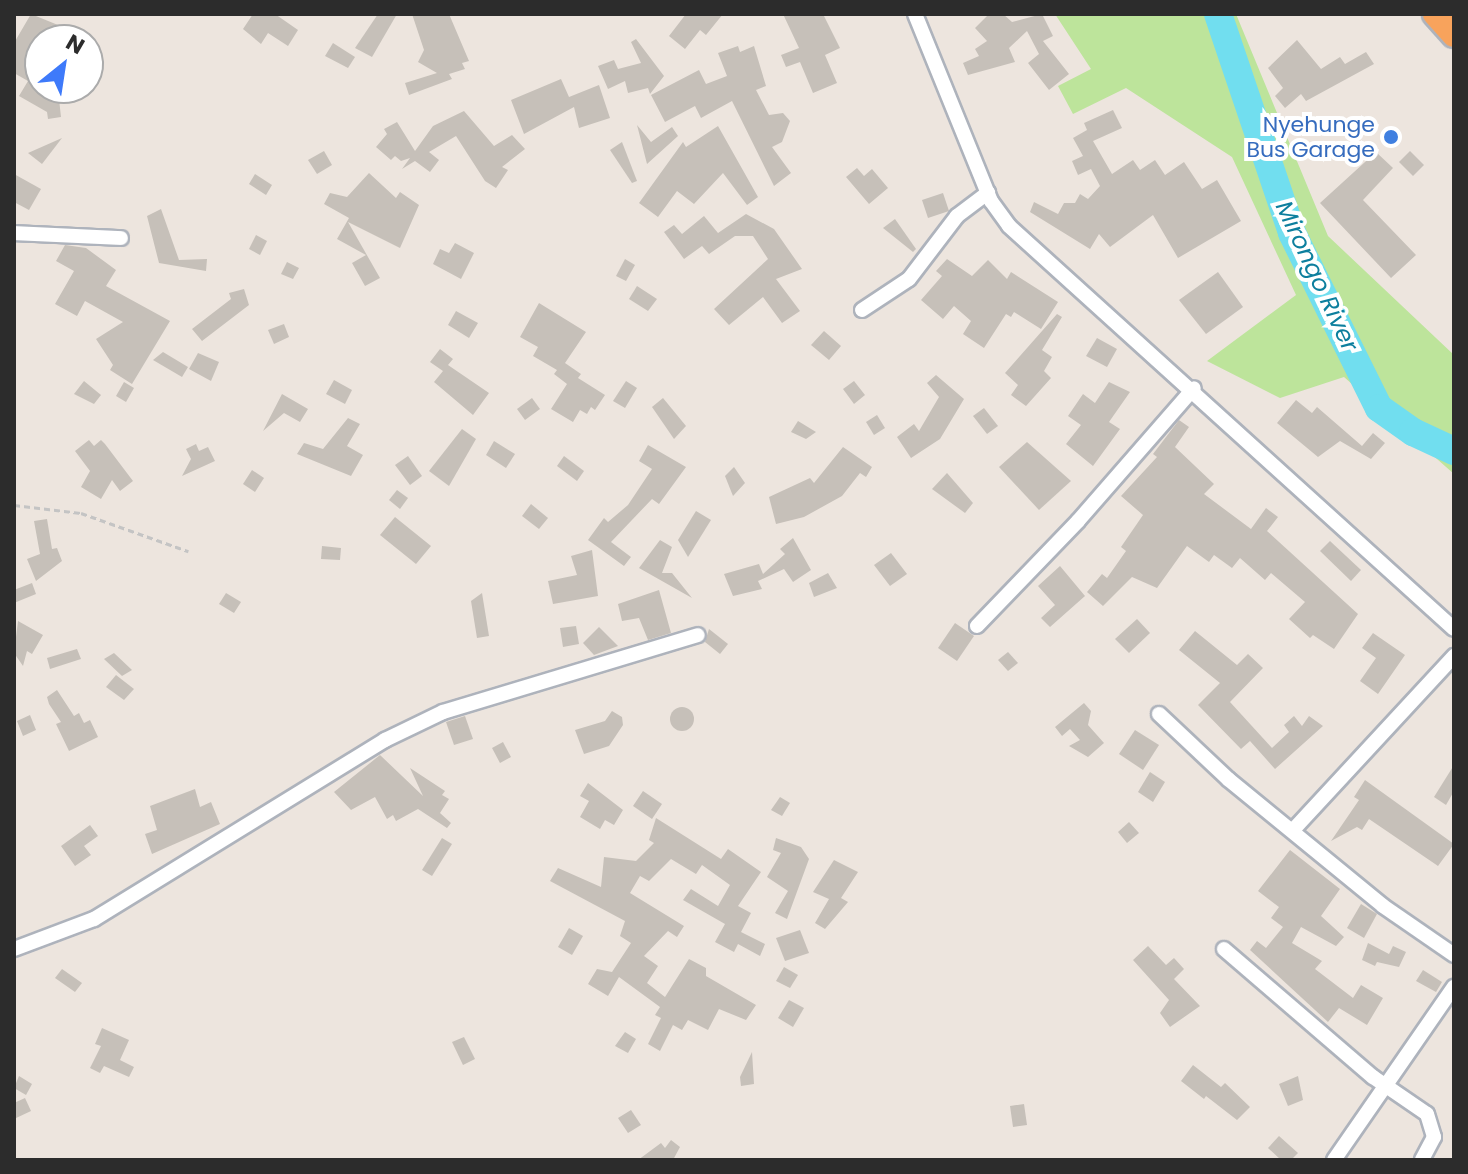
<!DOCTYPE html>
<html>
<head>
<meta charset="utf-8">
<style>
  body { margin:0 }
  #map { position:relative; width:1468px; height:1174px; overflow:hidden; background:#ede5de; font-family:Poppins,sans-serif }
  div>[style] { position:absolute }
  [style*='--x'] { left:calc(var(--x)*1px); top:calc(var(--y)*1px); width:calc(var(--w)*1px); rotate:calc(var(--a)*1deg) }
  .green>* { inset:0; background:#bde49b }
  .river>* { height:28px; margin:-14px; padding:0 14px; transform-origin:14px; border-radius:14px; background:#71deef }
  .building>* { inset:0; background:#c6c0b9 }
  .round { border-radius:50% }
  .path>* { height:3px; margin-top:-1.5px; transform-origin:0; background:repeating-linear-gradient(90deg,#c4c4c4 0 6px,transparent 0 10px) }
  .roads { filter:drop-shadow(2px 0 #aeb3bc) drop-shadow(-2px 0 #aeb3bc) drop-shadow(0 2px #aeb3bc) drop-shadow(0 -2px #aeb3bc) }
  .minor>* { height:14px; margin:-7px; padding:0 7px; transform-origin:7px; border-radius:7px; background:#fff }
  .trunk>* { height:24px; margin:-12px; padding:0 12px; transform-origin:12px; border-radius:12px; background:#f8a35c }
  .dots>* { width:22px; height:22px; translate:-50% -50%; box-sizing:border-box; border:4px solid #fff; border-radius:50% }
  span { translate:-50% -50%; white-space:nowrap; text-align:center; line-height:1.15; -webkit-text-stroke:8px #fff; paint-order:stroke }
  .shop-label { font-size:22px; color:#366cbe }
  .right { translate:-100% -50%; text-align:right }
  .water-label { font-size:24px; color:#0d7f9e; font-style:italic }
  .frame { position:absolute; inset:0; border:16px solid #2c2c2c; pointer-events:none }
  .north { position:absolute; left:24px; top:24px; width:80px; height:80px; box-sizing:border-box; background:#fff; border:2px solid #ababab; border-radius:50%; rotate:30deg; font-size:22px; font-weight:700; line-height:32px; text-align:center; color:#2c2c2c }
  .north::after { content:''; display:block; margin:auto; width:28px; height:36px; background:#3e7afa; clip-path:polygon(50% 0,100% 100%,50% 72%,0 100%) }
</style>
</head>
<body>
<div id="map">
  <div class="green">
    <div style="clip-path:polygon(1055px 14px,1236px 14px,1328px 236px,1454px 355px,1454px 474px,1344px 377px,1280px 398px,1207px 361px,1296px 295px,1232px 157px,1126px 88px,1073px 114px,1058px 86px,1091px 69px)"></div>
  </div>
  <div class="river">
    <div style="--x:1218;--y:14;--w:231;--a:71.3"></div>
    <div style="--x:1292;--y:233;--w:195;--a:63.6"></div>
    <div style="--x:1379;--y:408;--w:42;--a:35.2"></div>
    <div style="--x:1413;--y:432;--w:45;--a:24.9"></div>
  </div>
  <div class="building">
    <div style="clip-path:polygon(31px 14px,58px 25px,50px 40px,40px 40px,40px 92px,59px 99px,61px 117px,48px 119px,47px 112px,19px 96px,28px 81px,14px 73px,14px 43px)"></div>
    <div style="clip-path:polygon(253px 14px,275px 14px,298px 30px,288px 46px,268px 33px,261px 44px,243px 29px)"></div>
    <div style="clip-path:polygon(378px 14px,397px 14px,372px 57px,355px 48px)"></div>
    <div style="clip-path:polygon(412px 14px,449px 14px,469px 61px,462px 63px,465px 69px,449px 74px,452px 79px,409px 95px,405px 83px,437px 73px,418px 62px,424px 50px)"></div>
    <div style="clip-path:polygon(686px 14px,723px 14px,706px 35px,700px 30px,685px 49px,669px 36px)"></div>
    <div style="clip-path:polygon(783px 14px,823px 14px,840px 48px,825px 55px,837px 83px,813px 93px,800px 62px,786px 67px,781px 55px,799px 48px)"></div>
    <div style="clip-path:polygon(989px 14px,1003px 14px,1012px 22px,1042px 14px,1053px 36px,1043px 41px,1069px 74px,1049px 90px,1028px 63px,1039px 54px,1027px 31px,1009px 48px,1015px 62px,968px 75px,963px 63px,979px 56px,975px 49px,987px 41px,975px 28px)"></div>
    <div style="clip-path:polygon(636px 39px,664px 76px,650px 94px,648px 88px,628px 93px,625px 81px,608px 89px,598px 66px,614px 60px,618px 69px,641px 63px,631px 42px)"></div>
    <div style="clip-path:polygon(1297px 40px,1321px 69px,1340px 57px,1345px 64px,1366px 52px,1374px 64px,1306px 101px,1301px 94px,1285px 108px,1275px 96px,1283px 88px,1268px 68px)"></div>
    <div style="clip-path:polygon(333px 43px,355px 57px,348px 68px,325px 56px)"></div>
    <div style="clip-path:polygon(738px 46px,740px 52px,754px 46px,766px 86px,756px 90px,769px 115px,783px 113px,790px 121px,782px 142px,772px 147px,791px 173px,774px 186px,732px 101px,701px 118px,695px 106px,665px 122px,651px 95px,699px 70px,706px 84px,727px 76px,718px 53px)"></div>
    <div style="clip-path:polygon(561px 79px,569px 97px,599px 85px,610px 118px,579px 128px,574px 107px,524px 134px,511px 100px)"></div>
    <div style="clip-path:polygon(1113px 110px,1122px 128px,1093px 141px,1112px 174px,1133px 160px,1140px 170px,1155px 160px,1165px 175px,1184px 162px,1202px 189px,1217px 180px,1241px 221px,1178px 258px,1153px 215px,1110px 247px,1099px 234px,1090px 249px,1030px 212px,1034px 202px,1058px 214px,1064px 203px,1075px 203px,1080px 194px,1088px 199px,1100px 186px,1091px 169px,1078px 175px,1072px 161px,1083px 156px,1073px 138px,1087px 130px,1084px 123px)"></div>
    <div style="clip-path:polygon(464px 111px,494px 146px,512px 135px,525px 149px,502px 167px,508px 170px,496px 188px,485px 181px,456px 136px,429px 152px,439px 160px,430px 172px,415px 161px,402px 169px,410px 158px,401px 161px,395px 156px,391px 160px,376px 147px,387px 134px,384px 129px,397px 122px,415px 151px,433px 126px)"></div>
    <div style="clip-path:polygon(637px 125px,651px 142px,672px 127px,678px 136px,647px 164px)"></div>
    <div style="clip-path:polygon(718px 126px,758px 197px,747px 205px,723px 173px,694px 204px,677px 191px,658px 217px,639px 203px,683px 142px,686px 147px)"></div>
    <div style="clip-path:polygon(62px 138px,42px 164px,28px 153px)"></div>
    <div style="clip-path:polygon(622px 142px,637px 181px,632px 183px,610px 150px)"></div>
    <div style="clip-path:polygon(324px 151px,332px 165px,317px 174px,308px 160px)"></div>
    <div style="clip-path:polygon(1410px 151px,1424px 165px,1413px 176px,1399px 162px)"></div>
    <div style="clip-path:polygon(1376px 152px,1393px 168px,1363px 200px,1416px 255px,1391px 278px,1320px 203px)"></div>
    <div style="clip-path:polygon(857px 168px,864px 176px,872px 169px,888px 188px,869px 204px,846px 177px)"></div>
    <div style="clip-path:polygon(369px 173px,396px 198px,400px 192px,419px 205px,400px 248px,348px 222px,380px 278px,365px 286px,352px 263px,366px 255px,337px 239px,349px 218px,324px 204px,330px 193px,347px 197px)"></div>
    <div style="clip-path:polygon(14px 174px,41px 189px,29px 210px,14px 202px)"></div>
    <div style="clip-path:polygon(255px 174px,272px 185px,266px 195px,249px 184px)"></div>
    <div style="clip-path:polygon(943px 193px,949px 211px,928px 218px,922px 200px)"></div>
    <div style="clip-path:polygon(161px 209px,179px 260px,207px 259px,206px 271px,159px 263px,147px 216px)"></div>
    <div style="clip-path:polygon(746px 214px,774px 229px,802px 269px,776px 279px,800px 311px,782px 323px,763px 297px,729px 325px,714px 309px,768px 259px,753px 236px,735px 236px,709px 254px,702px 246px,684px 259px,664px 232px,674px 225px,682px 234px,704px 216px,718px 233px)"></div>
    <div style="clip-path:polygon(895px 219px,916px 249px,913px 252px,883px 228px)"></div>
    <div style="clip-path:polygon(256px 235px,267px 241px,260px 255px,249px 249px)"></div>
    <div style="clip-path:polygon(455px 243px,474px 253px,461px 279px,433px 264px,440px 249px,449px 253px)"></div>
    <div style="clip-path:polygon(65px 245px,86px 248px,116px 270px,106px 286px,170px 321px,132px 384px,110px 370px,113px 365px,96px 339px,123px 322px,85px 301px,77px 316px,55px 304px,74px 271px,56px 261px)"></div>
    <div style="clip-path:polygon(625px 259px,635px 265px,626px 281px,616px 276px)"></div>
    <div style="clip-path:polygon(947px 259px,972px 276px,988px 260px,1007px 279px,1011px 272px,1058px 302px,1041px 329px,1014px 312px,1011px 317px,1006px 314px,984px 348px,963px 334px,971px 321px,954px 306px,943px 319px,921px 300px,942px 276px,936px 271px)"></div>
    <div style="clip-path:polygon(287px 262px,299px 268px,293px 279px,281px 274px)"></div>
    <div style="clip-path:polygon(1218px 272px,1243px 307px,1206px 334px,1179px 300px)"></div>
    <div style="clip-path:polygon(637px 286px,657px 299px,648px 311px,629px 299px)"></div>
    <div style="clip-path:polygon(244px 289px,249px 305px,202px 341px,192px 329px,231px 299px,229px 293px)"></div>
    <div style="clip-path:polygon(539px 303px,586px 332px,565px 363px,581px 374px,578px 378px,605px 395px,595px 410px,591px 407px,587px 414px,580px 410px,573px 422px,551px 409px,567px 384px,554px 374px,557px 370px,533px 356px,538px 347px,520px 337px)"></div>
    <div style="clip-path:polygon(456px 311px,478px 323px,469px 338px,448px 325px)"></div>
    <div style="clip-path:polygon(1057px 314px,1062px 317px,1042px 350px,1052px 357px,1044px 371px,1051px 378px,1026px 406px,1011px 395px,1018px 385px,1005px 373px)"></div>
    <div style="clip-path:polygon(284px 324px,289px 337px,274px 344px,268px 330px)"></div>
    <div style="clip-path:polygon(824px 331px,841px 346px,829px 360px,811px 345px)"></div>
    <div style="clip-path:polygon(1097px 338px,1117px 349px,1107px 367px,1086px 356px)"></div>
    <div style="clip-path:polygon(440px 349px,453px 359px,448px 365px,489px 393px,473px 415px,434px 382px,443px 371px,430px 362px)"></div>
    <div style="clip-path:polygon(163px 352px,188px 367px,182px 377px,153px 360px)"></div>
    <div style="clip-path:polygon(198px 353px,219px 362px,211px 381px,189px 369px)"></div>
    <div style="clip-path:polygon(936px 375px,964px 399px,940px 439px,911px 458px,897px 437px,914px 424px,919px 431px,939px 397px,927px 383px)"></div>
    <div style="clip-path:polygon(334px 380px,352px 390px,345px 404px,326px 394px)"></div>
    <div style="clip-path:polygon(84px 381px,101px 395px,94px 404px,74px 394px)"></div>
    <div style="clip-path:polygon(626px 381px,637px 388px,625px 408px,613px 401px)"></div>
    <div style="clip-path:polygon(854px 381px,865px 395px,854px 404px,843px 389px)"></div>
    <div style="clip-path:polygon(124px 382px,134px 388px,126px 402px,116px 396px)"></div>
    <div style="clip-path:polygon(1109px 382px,1130px 392px,1109px 422px,1120px 429px,1093px 466px,1066px 444px,1081px 425px,1068px 416px,1083px 394px,1095px 403px)"></div>
    <div style="clip-path:polygon(282px 394px,308px 409px,300px 422px,284px 413px,263px 431px)"></div>
    <div style="clip-path:polygon(532px 398px,540px 409px,525px 420px,517px 409px)"></div>
    <div style="clip-path:polygon(663px 398px,686px 426px,674px 439px,652px 407px)"></div>
    <div style="clip-path:polygon(1296px 400px,1312px 413px,1317px 407px,1362px 446px,1373px 433px,1385px 443px,1371px 459px,1340px 441px,1318px 457px,1277px 423px)"></div>
    <div style="clip-path:polygon(984px 408px,998px 426px,987px 434px,973px 416px)"></div>
    <div style="clip-path:polygon(877px 415px,885px 428px,874px 435px,866px 422px)"></div>
    <div style="clip-path:polygon(348px 418px,360px 424px,347px 446px,363px 455px,351px 476px,297px 454px,304px 443px,323px 449px)"></div>
    <div style="clip-path:polygon(1179px 420px,1189px 427px,1175px 447px,1214px 484px,1204px 494px,1251px 529px,1266px 508px,1278px 517px,1267px 531px,1358px 614px,1334px 649px,1313px 635px,1310px 638px,1289px 619px,1305px 602px,1271px 573px,1265px 580px,1240px 558px,1232px 568px,1214px 555px,1209px 562px,1187px 546px,1157px 588px,1132px 577px,1103px 606px,1087px 592px,1102px 574px,1107px 578px,1126px 551px,1121px 547px,1143px 515px,1121px 496px,1157px 457px,1153px 454px)"></div>
    <div style="clip-path:polygon(798px 421px,816px 432px,806px 439px,791px 432px)"></div>
    <div style="clip-path:polygon(462px 429px,476px 439px,449px 486px,429px 471px)"></div>
    <div style="clip-path:polygon(89px 440px,94px 446px,101px 440px,105px 444px,133px 481px,120px 491px,112px 480px,101px 499px,81px 487px,90px 471px,75px 451px)"></div>
    <div style="clip-path:polygon(494px 441px,515px 454px,506px 468px,486px 455px)"></div>
    <div style="clip-path:polygon(1027px 442px,1071px 481px,1039px 510px,999px 467px)"></div>
    <div style="clip-path:polygon(196px 444px,199px 451px,208px 447px,215px 461px,182px 476px,191px 459px,186px 449px)"></div>
    <div style="clip-path:polygon(648px 445px,686px 467px,659px 504px,652px 499px,611px 542px,631px 557px,624px 566px,588px 540px,604px 518px,608px 522px,628px 505px,652px 469px,639px 461px)"></div>
    <div style="clip-path:polygon(843px 447px,872px 467px,866px 477px,860px 473px,842px 496px,804px 517px,776px 524px,769px 497px,810px 478px,814px 483px)"></div>
    <div style="clip-path:polygon(408px 456px,422px 476px,410px 485px,395px 465px)"></div>
    <div style="clip-path:polygon(564px 456px,584px 471px,577px 481px,557px 466px)"></div>
    <div style="clip-path:polygon(734px 467px,745px 483px,733px 496px,725px 476px)"></div>
    <div style="clip-path:polygon(252px 470px,264px 478px,255px 492px,243px 484px)"></div>
    <div style="clip-path:polygon(947px 473px,973px 503px,965px 513px,932px 489px)"></div>
    <div style="clip-path:polygon(397px 490px,408px 498px,400px 509px,389px 500px)"></div>
    <div style="clip-path:polygon(531px 504px,548px 518px,539px 529px,522px 516px)"></div>
    <div style="clip-path:polygon(696px 511px,711px 520px,688px 557px,678px 540px)"></div>
    <div style="clip-path:polygon(395px 517px,431px 546px,416px 564px,380px 535px)"></div>
    <div style="clip-path:polygon(47px 519px,52px 549px,57px 548px,62px 561px,36px 581px,27px 559px,40px 554px,34px 521px)"></div>
    <div style="clip-path:polygon(793px 538px,811px 570px,793px 582px,784px 569px,758px 581px,762px 589px,733px 596px,724px 574px,759px 564px,763px 574px,785px 554px,780px 549px)"></div>
    <div style="clip-path:polygon(660px 540px,672px 547px,662px 573px,672px 573px,692px 598px,639px 568px)"></div>
    <div style="clip-path:polygon(1330px 541px,1361px 570px,1351px 581px,1320px 551px)"></div>
    <div style="clip-path:polygon(322px 546px,341px 548px,340px 560px,321px 559px)"></div>
    <div style="clip-path:polygon(592px 550px,598px 596px,553px 604px,548px 581px,577px 575px,571px 556px)"></div>
    <div style="clip-path:polygon(891px 553px,907px 574px,890px 586px,874px 565px)"></div>
    <div style="clip-path:polygon(1060px 566px,1085px 596px,1050px 627px,1041px 618px,1055px 605px,1038px 586px)"></div>
    <div style="clip-path:polygon(828px 573px,837px 588px,814px 597px,809px 583px)"></div>
    <div style="clip-path:polygon(32px 583px,36px 594px,14px 603px,14px 590px)"></div>
    <div style="clip-path:polygon(659px 590px,671px 633px,648px 640px,639px 618px,622px 621px,618px 604px)"></div>
    <div style="clip-path:polygon(226px 593px,241px 602px,234px 613px,219px 604px)"></div>
    <div style="clip-path:polygon(482px 593px,489px 636px,477px 638px,471px 601px)"></div>
    <div style="clip-path:polygon(1137px 619px,1150px 633px,1129px 653px,1115px 639px)"></div>
    <div style="clip-path:polygon(18px 621px,43px 635px,32px 654px,27px 651px,23px 666px,14px 653px)"></div>
    <div style="clip-path:polygon(955px 623px,974px 636px,957px 661px,938px 648px)"></div>
    <div style="clip-path:polygon(576px 626px,579px 644px,563px 647px,560px 628px)"></div>
    <div style="clip-path:polygon(599px 627px,618px 646px,594px 655px,583px 643px)"></div>
    <div style="clip-path:polygon(709px 629px,728px 644px,720px 654px,705px 642px)"></div>
    <div style="clip-path:polygon(1195px 631px,1237px 665px,1248px 654px,1263px 668px,1230px 702px,1272px 748px,1289px 732px,1284px 725px,1294px 716px,1302px 726px,1309px 716px,1323px 726px,1275px 769px,1250px 741px,1241px 749px,1198px 705px,1220px 683px,1179px 650px)"></div>
    <div style="clip-path:polygon(1373px 633px,1405px 655px,1378px 694px,1360px 681px,1376px 658px,1362px 648px)"></div>
    <div style="clip-path:polygon(77px 649px,81px 659px,50px 669px,47px 658px)"></div>
    <div style="clip-path:polygon(1008px 652px,1018px 663px,1008px 671px,998px 660px)"></div>
    <div style="clip-path:polygon(114px 653px,132px 670px,122px 676px,104px 659px)"></div>
    <div style="clip-path:polygon(116px 675px,134px 689px,124px 700px,106px 687px)"></div>
    <div style="clip-path:polygon(57px 690px,74px 716px,79px 713px,84px 723px,90px 720px,98px 737px,69px 751px,56px 724px,61px 722px,49px 704px,47px 697px)"></div>
    <div style="clip-path:polygon(1084px 703px,1091px 711px,1088px 725px,1104px 743px,1088px 757px,1069px 746px,1080px 740px,1070px 729px,1062px 736px,1055px 727px)"></div>
    <div class="round" style="left:670px;top:707px;width:24px;height:24px"></div>
    <div style="clip-path:polygon(612px 711px,622px 717px,623px 725px,609px 746px,584px 754px,575px 730px,605px 721px)"></div>
    <div style="clip-path:polygon(30px 715px,36px 730px,23px 736px,17px 721px)"></div>
    <div style="clip-path:polygon(465px 716px,473px 739px,454px 745px,446px 722px)"></div>
    <div style="clip-path:polygon(1135px 730px,1159px 745px,1143px 770px,1119px 754px)"></div>
    <div style="clip-path:polygon(503px 742px,511px 757px,500px 763px,492px 748px)"></div>
    <div style="clip-path:polygon(380px 755px,423px 796px,410px 768px,445px 791px,442px 795px,449px 799px,440px 813px,451px 823px,447px 828px,418px 809px,396px 821px,393px 815px,387px 819px,375px 797px,351px 810px,334px 792px)"></div>
    <div style="clip-path:polygon(1454px 765px,1454px 791px,1446px 805px,1434px 797px)"></div>
    <div style="clip-path:polygon(1150px 772px,1165px 782px,1153px 802px,1138px 792px)"></div>
    <div style="clip-path:polygon(1365px 780px,1454px 844px,1438px 866px,1369px 819px,1362px 830px,1357px 827px,1331px 841px,1359px 800px,1354px 797px)"></div>
    <div style="clip-path:polygon(588px 783px,623px 810px,614px 825px,605px 820px,600px 829px,580px 817px,589px 801px,580px 796px)"></div>
    <div style="clip-path:polygon(195px 789px,200px 807px,211px 802px,220px 824px,152px 854px,145px 834px,157px 830px,150px 806px)"></div>
    <div style="clip-path:polygon(643px 791px,662px 804px,652px 819px,633px 806px)"></div>
    <div style="clip-path:polygon(780px 797px,790px 803px,782px 816px,771px 810px)"></div>
    <div style="clip-path:polygon(656px 818px,721px 859px,728px 849px,761px 872px,738px 906px,751px 913px,741px 932px,765px 944px,760px 956px,738px 944px,734px 952px,715px 942px,725px 924px,683px 900px,691px 889px,718px 906px,730px 885px,702px 865px,696px 874px,671px 859px,649px 881px,640px 876px,630px 893px,684px 926px,677px 937px,668px 931px,644px 956px,658px 966px,647px 983px,665px 997px,689px 959px,706px 968px,706px 976px,756px 1005px,746px 1020px,719px 1009px,708px 1030px,688px 1020px,682px 1030px,673px 1025px,660px 1051px,648px 1044px,661px 1018px,655px 1015px,660px 1007px,619px 977px,608px 996px,588px 984px,597px 969px,612px 972px,631px 943px,620px 936px,625px 921px,550px 881px,558px 868px,601px 887px,604px 857px,636px 861px,654px 843px,649px 840px)"></div>
    <div style="clip-path:polygon(1129px 822px,1139px 833px,1127px 843px,1118px 832px)"></div>
    <div style="clip-path:polygon(90px 825px,98px 836px,84px 846px,91px 855px,75px 866px,61px 846px)"></div>
    <div style="clip-path:polygon(442px 838px,452px 844px,432px 876px,422px 870px)"></div>
    <div style="clip-path:polygon(776px 838px,801px 847px,809px 859px,787px 919px,775px 913px,788px 891px,767px 877px,781px 853px,773px 850px)"></div>
    <div style="clip-path:polygon(1290px 850px,1340px 889px,1321px 916px,1344px 937px,1336px 946px,1301px 927px,1292px 943px,1322px 961px,1315px 969px,1353px 998px,1361px 985px,1383px 998px,1367px 1025px,1339px 1008px,1328px 1022px,1250px 950px,1257px 941px,1266px 948px,1283px 927px,1271px 918px,1279px 907px,1258px 891px)"></div>
    <div style="clip-path:polygon(834px 860px,858px 872px,841px 898px,848px 902px,825px 929px,815px 923px,829px 899px,813px 892px)"></div>
    <div style="clip-path:polygon(1361px 904px,1377px 914px,1364px 938px,1347px 928px)"></div>
    <div style="clip-path:polygon(569px 928px,583px 936px,572px 955px,558px 947px)"></div>
    <div style="clip-path:polygon(800px 930px,809px 953px,785px 961px,776px 938px)"></div>
    <div style="clip-path:polygon(1368px 943px,1389px 954px,1393px 946px,1406px 952px,1399px 967px,1377px 962px,1375px 966px,1362px 960px)"></div>
    <div style="clip-path:polygon(1148px 946px,1166px 965px,1174px 958px,1184px 969px,1174px 979px,1200px 1006px,1170px 1027px,1160px 1013px,1169px 1000px,1133px 960px)"></div>
    <div style="clip-path:polygon(784px 967px,798px 975px,790px 988px,776px 981px)"></div>
    <div style="clip-path:polygon(62px 969px,82px 983px,75px 992px,55px 978px)"></div>
    <div style="clip-path:polygon(1423px 970px,1442px 982px,1436px 992px,1416px 981px)"></div>
    <div style="clip-path:polygon(789px 1000px,804px 1008px,793px 1027px,778px 1018px)"></div>
    <div style="clip-path:polygon(102px 1028px,129px 1040px,120px 1060px,134px 1067px,129px 1077px,104px 1066px,100px 1073px,90px 1068px,101px 1046px,95px 1044px)"></div>
    <div style="clip-path:polygon(625px 1032px,636px 1039px,628px 1053px,615px 1046px)"></div>
    <div style="clip-path:polygon(464px 1037px,475px 1059px,463px 1065px,452px 1042px)"></div>
    <div style="clip-path:polygon(752px 1052px,754px 1084px,741px 1086px,740px 1077px)"></div>
    <div style="clip-path:polygon(1193px 1065px,1221px 1087px,1225px 1083px,1250px 1107px,1237px 1120px,1206px 1096px,1204px 1099px,1181px 1081px)"></div>
    <div style="clip-path:polygon(19px 1076px,32px 1084px,26px 1095px,14px 1088px)"></div>
    <div style="clip-path:polygon(1298px 1076px,1303px 1100px,1288px 1106px,1279px 1084px)"></div>
    <div style="clip-path:polygon(25px 1098px,31px 1111px,14px 1119px,14px 1103px)"></div>
    <div style="clip-path:polygon(1024px 1104px,1027px 1125px,1013px 1127px,1010px 1106px)"></div>
    <div style="clip-path:polygon(631px 1110px,641px 1125px,628px 1133px,618px 1118px)"></div>
    <div style="clip-path:polygon(1279px 1136px,1298px 1153px,1291px 1160px,1281px 1160px,1268px 1148px)"></div>
    <div style="clip-path:polygon(671px 1140px,680px 1147px,673px 1160px,638px 1160px,661px 1143px,665px 1148px)"></div>
  </div>
  <div class="path">
    <div style="--x:14;--y:505;--w:67;--a:6.8"></div>
    <div style="--x:81;--y:513;--w:114;--a:19.6"></div>
  </div>
  <div class="roads">
    <div class="minor">
      <div style="--x:915;--y:14;--w:202;--a:67.9"></div>
      <div style="--x:991;--y:201;--w:31;--a:54"></div>
      <div style="--x:1009;--y:226;--w:600;--a:42.16"></div>
      <div style="--x:14;--y:233;--w:107;--a:2.7"></div>
      <div style="--x:862;--y:310;--w:56;--a:-33.4"></div>
      <div style="--x:909;--y:279;--w:79;--a:-52.7"></div>
      <div style="--x:957;--y:216;--w:39;--a:-37"></div>
      <div style="--x:977;--y:626;--w:146;--a:-46.1"></div>
      <div style="--x:1078;--y:521;--w:176;--a:-48.9"></div>
      <div style="--x:1159;--y:714;--w:95;--a:43.3"></div>
      <div style="--x:1228;--y:779;--w:200;--a:39.3"></div>
      <div style="--x:1383;--y:906;--w:86;--a:34.6"></div>
      <div style="--x:1294;--y:829;--w:236;--a:-47.2"></div>
      <div style="--x:14;--y:949;--w:85;--a:-20.6"></div>
      <div style="--x:94;--y:919;--w:342;--a:-31.6"></div>
      <div style="--x:385;--y:740;--w:64;--a:-25.8"></div>
      <div style="--x:443;--y:712;--w:266;--a:-16.8"></div>
      <div style="--x:1224;--y:949;--w:196;--a:40.7"></div>
      <div style="--x:1373;--y:1077;--w:65;--a:34.4"></div>
      <div style="--x:1427;--y:1114;--w:24;--a:73"></div>
      <div style="--x:1434;--y:1137;--w:26;--a:118"></div>
      <div style="--x:1334;--y:1160;--w:211;--a:-55.3"></div>
    </div>
    <div class="trunk">
      <div style="--x:1435;--y:14;--w:28;--a:48"></div>
    </div>
  </div>
  <div class="dots">
    <div style="left:1391px;top:137px;background:#3f7fe0"></div>
  </div>
  <div class="shop-label">
    <span class="right" style="left:1375px;top:137px">Nyehunge<br>Bus Garage</span>
  </div>
  <div class="water-label">
    <span style="left:1317px;top:276px;rotate:65deg">Mirongo River</span>
  </div>
  <div class="frame"></div>
  <div class="north">N</div>
</div>
</body>
</html>
